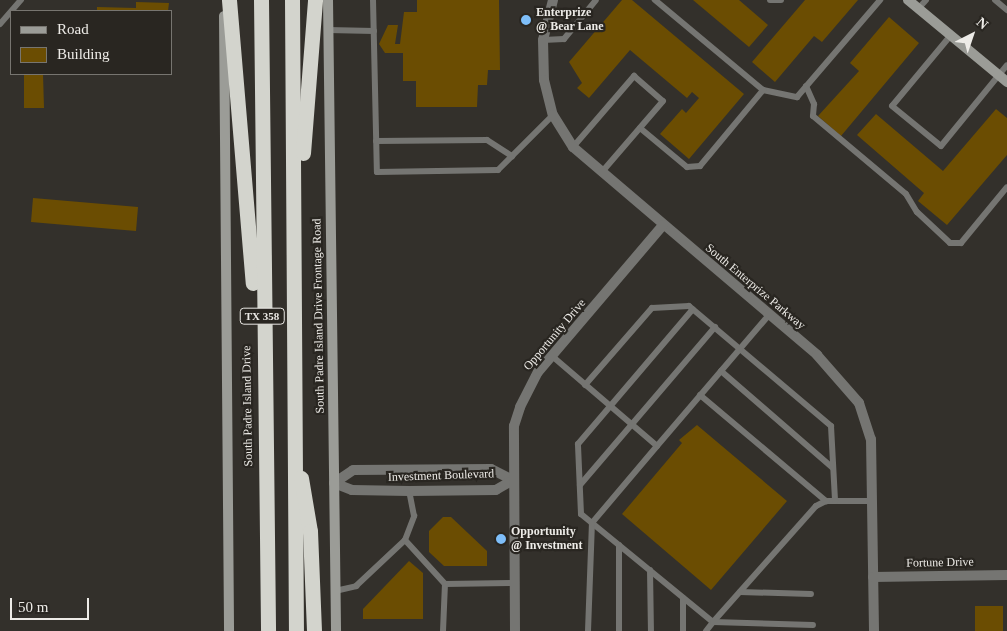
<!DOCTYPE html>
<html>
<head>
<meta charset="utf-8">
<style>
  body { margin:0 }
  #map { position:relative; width:1007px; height:631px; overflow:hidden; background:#33302b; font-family:"Times New Roman",serif }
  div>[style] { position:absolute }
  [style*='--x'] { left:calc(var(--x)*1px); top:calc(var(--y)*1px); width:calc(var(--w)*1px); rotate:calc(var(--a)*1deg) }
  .building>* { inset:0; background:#6b4d02 }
  .lane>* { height:6px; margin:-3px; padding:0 3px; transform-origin:3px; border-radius:3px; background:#757572 }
  .street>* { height:10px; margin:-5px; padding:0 5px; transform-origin:5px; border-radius:5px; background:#757572 }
  .secondary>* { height:10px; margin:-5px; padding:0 5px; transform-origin:5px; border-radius:5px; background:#9b9c97 }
  .highway>* { height:15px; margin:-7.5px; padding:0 7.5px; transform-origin:7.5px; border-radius:7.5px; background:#d3d4cd }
  .dots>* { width:14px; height:14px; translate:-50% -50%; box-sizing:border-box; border:2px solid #292621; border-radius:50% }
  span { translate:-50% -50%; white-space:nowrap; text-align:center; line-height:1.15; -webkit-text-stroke:4.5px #292621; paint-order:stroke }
  .shield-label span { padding:1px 4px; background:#292621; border:1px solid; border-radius:4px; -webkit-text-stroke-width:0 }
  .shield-label { font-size:11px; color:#edebe7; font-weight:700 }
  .poi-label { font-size:12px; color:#edebe7; font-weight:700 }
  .left { translate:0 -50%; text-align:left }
  .street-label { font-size:12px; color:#edebe7 }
  .legend { position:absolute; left:10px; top:10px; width:162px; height:65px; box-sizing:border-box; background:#292621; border:1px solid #777570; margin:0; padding:6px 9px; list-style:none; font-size:15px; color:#edebe7 }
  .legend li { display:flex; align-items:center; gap:10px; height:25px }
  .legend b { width:25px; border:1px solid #777570 }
  .north { position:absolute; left:947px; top:10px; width:50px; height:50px; -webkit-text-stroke:4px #292621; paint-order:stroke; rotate:41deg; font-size:14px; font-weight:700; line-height:20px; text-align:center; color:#edebe7 }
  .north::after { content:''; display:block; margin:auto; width:18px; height:22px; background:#edebe7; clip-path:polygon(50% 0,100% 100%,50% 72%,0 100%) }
  .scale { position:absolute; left:10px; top:598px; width:79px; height:22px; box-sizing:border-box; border:2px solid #edebe7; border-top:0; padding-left:6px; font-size:15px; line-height:18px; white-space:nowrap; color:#edebe7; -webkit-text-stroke:4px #292621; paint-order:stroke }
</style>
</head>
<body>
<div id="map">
  <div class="building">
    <div style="clip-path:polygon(417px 0,499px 0,500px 70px,488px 70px,487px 85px,478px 85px,477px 107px,416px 107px,416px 81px,403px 81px,403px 53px,385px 53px,379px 44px,388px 25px,398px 25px,395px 44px,400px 44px,404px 12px,417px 12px)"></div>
    <div style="clip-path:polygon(622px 0,632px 0,744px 94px,689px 159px,660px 134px,682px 109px,686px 113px,699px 98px,692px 92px,687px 98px,630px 50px,589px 98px,577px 88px,582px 83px,569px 62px)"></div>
    <div style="clip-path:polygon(693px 0,739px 0,768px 25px,749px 47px)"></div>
    <div style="clip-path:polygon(805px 0,858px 0,822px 42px,814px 36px,775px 82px,752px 62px)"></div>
    <div style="clip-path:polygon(136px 2px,169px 3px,168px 11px,97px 11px,97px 7px,136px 8px)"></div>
    <div style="clip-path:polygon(889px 17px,919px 43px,841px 136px,818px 116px,859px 71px,850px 63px)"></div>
    <div style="clip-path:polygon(24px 74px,43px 74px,44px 108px,24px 108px)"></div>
    <div style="clip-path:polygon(996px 109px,1007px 118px,1007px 155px,947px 225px,918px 201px,924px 193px,857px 135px,876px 114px,943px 171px)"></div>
    <div style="clip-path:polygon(33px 198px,138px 207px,136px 231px,31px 222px)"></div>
    <div style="clip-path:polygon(697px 425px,787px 501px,711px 590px,622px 514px,682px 443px,679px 440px)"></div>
    <div style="clip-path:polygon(443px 517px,451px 517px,487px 551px,487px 566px,444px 566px,429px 552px,429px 531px)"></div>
    <div style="clip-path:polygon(409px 561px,423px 573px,423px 619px,363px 619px,363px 609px)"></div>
    <div style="clip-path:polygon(975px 606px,1003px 606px,1003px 631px,975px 631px)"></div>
  </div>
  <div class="lane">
    <div style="--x:373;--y:0;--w:172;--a:88.7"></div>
    <div style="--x:377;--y:172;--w:121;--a:-0.9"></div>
    <div style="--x:498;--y:170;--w:78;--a:-45"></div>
    <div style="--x:770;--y:0;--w:11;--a:0"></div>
    <div style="--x:995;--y:0;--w:16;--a:40"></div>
    <div style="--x:918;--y:9;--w:12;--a:-48"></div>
    <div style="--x:0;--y:24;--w:32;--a:-49"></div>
    <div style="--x:328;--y:30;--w:46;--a:1.2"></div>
    <div style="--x:951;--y:35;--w:92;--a:129.7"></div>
    <div style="--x:892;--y:106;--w:63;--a:39.2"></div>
    <div style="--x:941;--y:146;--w:104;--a:-50.8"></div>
    <div style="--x:543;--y:40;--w:21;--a:-3"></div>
    <div style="--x:564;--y:39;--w:50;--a:-50.6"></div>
    <div style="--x:806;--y:86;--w:20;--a:66"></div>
    <div style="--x:814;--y:104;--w:12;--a:95"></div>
    <div style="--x:813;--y:116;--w:121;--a:40"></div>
    <div style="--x:906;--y:194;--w:21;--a:59"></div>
    <div style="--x:917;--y:212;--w:45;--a:43.2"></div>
    <div style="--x:950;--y:243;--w:11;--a:0"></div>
    <div style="--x:961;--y:243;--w:72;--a:-50.6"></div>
    <div style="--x:763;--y:90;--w:35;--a:12"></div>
    <div style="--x:797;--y:97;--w:128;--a:-49.4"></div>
    <div style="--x:640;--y:128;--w:61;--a:39.7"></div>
    <div style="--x:687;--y:167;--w:13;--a:-4"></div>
    <div style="--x:700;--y:166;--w:99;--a:-50.3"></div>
    <div style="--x:763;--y:90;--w:141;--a:-140.2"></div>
    <div style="--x:376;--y:141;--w:111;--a:-0.5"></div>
    <div style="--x:487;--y:140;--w:30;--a:33"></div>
    <div style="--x:573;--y:147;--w:94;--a:-49.3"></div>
    <div style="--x:634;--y:76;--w:38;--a:41"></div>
    <div style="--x:663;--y:101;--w:95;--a:130.7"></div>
    <div style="--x:552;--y:356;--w:138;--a:40.6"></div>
    <div style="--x:657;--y:446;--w:101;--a:130.2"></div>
    <div style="--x:592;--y:523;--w:156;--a:39.3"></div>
    <div style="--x:713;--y:622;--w:155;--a:-48.4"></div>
    <div style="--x:816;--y:506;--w:11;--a:-27"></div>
    <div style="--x:826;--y:501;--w:46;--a:0"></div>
    <div style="--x:721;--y:371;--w:148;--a:40.9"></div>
    <div style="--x:585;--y:385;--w:102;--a:-49"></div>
    <div style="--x:652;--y:308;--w:37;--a:-3"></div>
    <div style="--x:689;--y:306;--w:186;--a:40.2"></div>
    <div style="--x:831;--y:426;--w:75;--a:86.9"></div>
    <div style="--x:700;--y:395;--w:165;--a:40.1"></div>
    <div style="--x:657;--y:446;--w:172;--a:-49.5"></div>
    <div style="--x:580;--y:485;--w:208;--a:-49.5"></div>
    <div style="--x:405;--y:540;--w:59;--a:47.7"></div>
    <div style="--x:445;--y:584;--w:70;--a:-0.8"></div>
    <div style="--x:619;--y:545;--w:86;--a:90"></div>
    <div style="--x:650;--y:570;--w:61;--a:89.1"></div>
    <div style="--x:335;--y:591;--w:22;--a:-13"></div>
    <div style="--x:356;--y:586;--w:67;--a:-43.2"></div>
    <div style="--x:405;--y:540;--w:26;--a:-69"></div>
    <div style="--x:414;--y:516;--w:25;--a:-101"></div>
    <div style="--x:740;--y:592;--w:71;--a:1.6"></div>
    <div style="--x:443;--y:631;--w:47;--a:-87.6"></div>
    <div style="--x:588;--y:631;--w:108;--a:-87.9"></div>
    <div style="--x:592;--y:523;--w:14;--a:-141"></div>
    <div style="--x:581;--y:514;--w:70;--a:-92.5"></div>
    <div style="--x:578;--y:444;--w:177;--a:-49.6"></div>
    <div style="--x:683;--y:631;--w:33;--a:-90"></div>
    <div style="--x:706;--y:631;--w:11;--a:-52"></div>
    <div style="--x:713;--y:622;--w:100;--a:1.7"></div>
  </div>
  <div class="street">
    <div style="--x:553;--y:0;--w:41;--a:104"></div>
    <div style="--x:543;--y:40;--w:40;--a:88.6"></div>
    <div style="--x:544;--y:80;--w:36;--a:76"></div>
    <div style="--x:553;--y:115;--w:38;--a:58"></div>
    <div style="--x:573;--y:147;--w:321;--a:40.4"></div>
    <div style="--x:817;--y:355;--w:64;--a:48.8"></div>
    <div style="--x:859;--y:403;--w:38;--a:72"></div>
    <div style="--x:871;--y:439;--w:192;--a:89.1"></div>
    <div style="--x:491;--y:469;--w:25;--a:27"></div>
    <div style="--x:513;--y:480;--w:20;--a:150"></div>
    <div style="--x:496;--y:490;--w:87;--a:179.3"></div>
    <div style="--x:409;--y:491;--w:57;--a:-179"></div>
    <div style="--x:352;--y:490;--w:19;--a:-159"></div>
    <div style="--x:334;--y:483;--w:23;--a:-34"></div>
    <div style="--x:353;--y:470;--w:138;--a:-0.4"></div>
    <div style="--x:873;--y:577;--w:134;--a:-0.9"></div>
    <div style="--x:515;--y:631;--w:205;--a:-90.3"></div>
    <div style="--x:514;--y:426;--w:20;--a:-72"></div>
    <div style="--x:520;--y:407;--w:39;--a:-63"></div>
    <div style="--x:538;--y:372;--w:193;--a:-49.6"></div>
  </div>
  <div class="secondary">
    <div style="--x:328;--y:0;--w:631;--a:89.27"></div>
    <div style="--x:908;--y:0;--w:129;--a:39.6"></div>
    <div style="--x:224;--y:16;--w:615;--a:89.53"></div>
  </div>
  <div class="highway">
    <div style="--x:229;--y:0;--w:284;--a:85.2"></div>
    <div style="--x:261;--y:0;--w:631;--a:89.36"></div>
    <div style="--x:292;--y:0;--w:631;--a:89.64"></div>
    <div style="--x:303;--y:153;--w:153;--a:-85.5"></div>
    <div style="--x:301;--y:478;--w:54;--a:80.4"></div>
    <div style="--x:310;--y:531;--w:100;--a:87.7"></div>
  </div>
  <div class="dots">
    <div style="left:526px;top:20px;background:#7ebef9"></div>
    <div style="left:501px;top:539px;background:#7ebef9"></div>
  </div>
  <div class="shield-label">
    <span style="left:262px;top:316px">TX 358</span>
  </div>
  <div class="poi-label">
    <span class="left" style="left:536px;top:20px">Enterprize<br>@ Bear Lane</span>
    <span class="left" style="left:511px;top:539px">Opportunity<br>@ Investment</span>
  </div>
  <div class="street-label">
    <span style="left:755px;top:287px;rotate:40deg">South Enterprize Parkway</span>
    <span style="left:319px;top:316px;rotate:-91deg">South Padre Island Drive Frontage Road</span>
    <span style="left:555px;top:335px;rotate:-50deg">Opportunity Drive</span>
    <span style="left:248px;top:406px;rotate:-91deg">South Padre Island Drive</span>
    <span style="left:441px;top:476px;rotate:-2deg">Investment Boulevard</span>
    <span style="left:940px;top:563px;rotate:-1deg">Fortune Drive</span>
  </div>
  <ul class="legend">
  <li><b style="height:6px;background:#9b9c97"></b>Road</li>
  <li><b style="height:14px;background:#6b4d02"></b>Building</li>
  </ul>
  <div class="north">N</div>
  <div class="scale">50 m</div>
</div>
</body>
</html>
